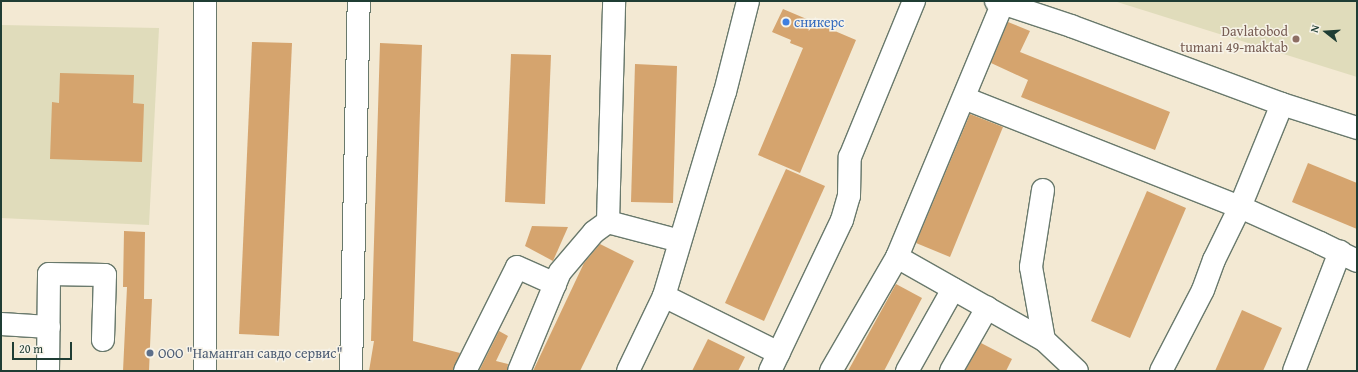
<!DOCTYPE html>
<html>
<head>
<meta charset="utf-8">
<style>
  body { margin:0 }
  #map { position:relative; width:1358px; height:372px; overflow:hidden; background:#f3e9d3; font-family:"Gentium Book Plus",serif }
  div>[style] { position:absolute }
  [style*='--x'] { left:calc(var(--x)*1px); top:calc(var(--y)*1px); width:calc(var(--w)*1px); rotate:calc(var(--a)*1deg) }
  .built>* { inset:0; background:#e0dcbb }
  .building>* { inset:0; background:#d5a46e }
  .roads { filter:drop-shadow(1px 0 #69796c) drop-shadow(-1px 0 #69796c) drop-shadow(0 1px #69796c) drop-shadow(0 -1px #69796c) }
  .minor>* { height:22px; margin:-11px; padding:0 11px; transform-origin:11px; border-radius:11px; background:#fff }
  .dots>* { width:11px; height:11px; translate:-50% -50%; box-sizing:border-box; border:2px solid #f7f3e8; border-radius:50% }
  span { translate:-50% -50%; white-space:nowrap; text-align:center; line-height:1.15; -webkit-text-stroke:3px #f7f3e8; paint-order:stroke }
  .shop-label { font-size:14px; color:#366cbe }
  .left { translate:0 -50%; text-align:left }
  .education-label { font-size:14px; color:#785e54 }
  .right { translate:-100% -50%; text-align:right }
  .service-label { font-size:14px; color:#4e5e75 }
  .frame { position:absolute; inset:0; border:2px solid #1f3d34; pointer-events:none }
  .north { position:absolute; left:1306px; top:12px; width:40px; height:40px; -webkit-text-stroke:3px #f7f3e8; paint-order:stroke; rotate:287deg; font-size:11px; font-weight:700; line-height:16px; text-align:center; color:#1f3d34 }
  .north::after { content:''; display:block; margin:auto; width:14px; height:18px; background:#1f3d34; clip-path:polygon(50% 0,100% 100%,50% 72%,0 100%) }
  .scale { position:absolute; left:12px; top:342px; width:60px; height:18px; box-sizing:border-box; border:2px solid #1f3d34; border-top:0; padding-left:5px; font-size:12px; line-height:14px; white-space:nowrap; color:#1f3d34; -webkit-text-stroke:3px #f7f3e8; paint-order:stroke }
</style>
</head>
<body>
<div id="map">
  <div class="built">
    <div style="clip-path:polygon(1114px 1px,1357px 1px,1357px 77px)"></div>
    <div style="clip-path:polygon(1px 25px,159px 28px,149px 225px,1px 218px)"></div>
  </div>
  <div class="building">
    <div style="clip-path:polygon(783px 9px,856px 40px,800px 173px,758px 155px,803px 48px,790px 43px,791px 40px,772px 32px)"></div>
    <div style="clip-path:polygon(1008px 22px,1030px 31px,1020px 52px,1170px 112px,1155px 150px,1021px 97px,1028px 80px,991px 63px)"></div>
    <div style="clip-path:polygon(252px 42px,292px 43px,279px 336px,239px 334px)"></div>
    <div style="clip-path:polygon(380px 43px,422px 45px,413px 341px,460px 353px,453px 371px,369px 371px,374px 341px,371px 341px)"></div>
    <div style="clip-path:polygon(511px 54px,551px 55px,545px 204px,505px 202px)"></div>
    <div style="clip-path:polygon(635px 64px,677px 66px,673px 203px,631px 202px)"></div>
    <div style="clip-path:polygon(60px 73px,134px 75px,133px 103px,144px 104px,142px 162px,50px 159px,52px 102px,59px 103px)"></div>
    <div style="clip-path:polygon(970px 114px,1003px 127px,950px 257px,916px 243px)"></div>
    <div style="clip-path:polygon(1308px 163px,1357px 183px,1357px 229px,1292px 202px)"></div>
    <div style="clip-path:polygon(786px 169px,825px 186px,764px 321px,725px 303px)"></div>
    <div style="clip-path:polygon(1147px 191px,1186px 208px,1130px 338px,1091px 321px)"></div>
    <div style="clip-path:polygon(532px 226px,568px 227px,553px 261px,525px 246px)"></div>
    <div style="clip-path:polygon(124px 231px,145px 232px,144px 299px,152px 299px,149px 371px,123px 371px,127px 287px,123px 287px)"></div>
    <div style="clip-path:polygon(600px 244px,634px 261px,580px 371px,533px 371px,584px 263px)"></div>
    <div style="clip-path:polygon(896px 284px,922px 298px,884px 371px,848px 371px)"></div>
    <div style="clip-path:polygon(1242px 310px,1282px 328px,1263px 371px,1215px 371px)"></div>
    <div style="clip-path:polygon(499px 331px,508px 336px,496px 361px,508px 364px,507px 371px,479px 371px)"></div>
    <div style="clip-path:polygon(708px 339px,745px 357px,738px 371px,692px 371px)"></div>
    <div style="clip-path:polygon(981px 343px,1012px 359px,1006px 371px,965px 371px)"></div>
  </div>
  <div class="roads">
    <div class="minor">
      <div style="--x:996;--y:1;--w:79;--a:18.4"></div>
      <div style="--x:1071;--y:26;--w:225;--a:20.3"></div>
      <div style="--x:1282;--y:104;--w:79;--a:17.7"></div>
      <div style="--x:964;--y:98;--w:297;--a:21.6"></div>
      <div style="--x:1240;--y:207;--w:88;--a:24.2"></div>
      <div style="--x:1320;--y:243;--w:41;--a:25.9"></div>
      <div style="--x:1043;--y:190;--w:78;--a:98.9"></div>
      <div style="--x:1031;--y:267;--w:74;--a:79.9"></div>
      <div style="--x:608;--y:222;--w:221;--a:-88.4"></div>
      <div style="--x:897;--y:257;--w:169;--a:29.5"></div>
      <div style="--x:1044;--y:340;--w:45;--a:43.2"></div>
      <div style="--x:664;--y:296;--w:128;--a:26.4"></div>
      <div style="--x:1;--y:324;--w:48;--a:3.6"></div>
      <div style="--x:48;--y:371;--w:97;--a:-89.4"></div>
      <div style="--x:49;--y:274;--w:56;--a:1"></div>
      <div style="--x:105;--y:275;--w:65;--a:91.8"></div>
      <div style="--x:205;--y:371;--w:370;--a:-90"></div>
      <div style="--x:351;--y:371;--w:370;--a:-88.8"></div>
      <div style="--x:465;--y:371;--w:116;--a:-63.4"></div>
      <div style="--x:517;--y:267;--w:42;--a:24.1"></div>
      <div style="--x:519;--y:371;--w:107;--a:-67.5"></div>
      <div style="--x:560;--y:272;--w:52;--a:-49.6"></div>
      <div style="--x:594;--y:232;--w:17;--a:-36"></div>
      <div style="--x:608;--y:222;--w:74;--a:14.8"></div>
      <div style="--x:628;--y:371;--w:83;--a:-64.4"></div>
      <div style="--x:664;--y:296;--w:213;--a:-73.4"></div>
      <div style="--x:725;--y:92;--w:94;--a:-75.8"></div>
      <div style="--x:770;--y:371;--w:167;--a:-64.5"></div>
      <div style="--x:842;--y:220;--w:25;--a:-74"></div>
      <div style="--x:849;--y:196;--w:39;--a:-89"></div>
      <div style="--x:850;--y:157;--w:169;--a:-67.7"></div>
      <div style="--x:831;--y:371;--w:132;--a:-59.9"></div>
      <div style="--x:897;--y:257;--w:276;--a:-67.4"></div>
      <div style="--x:907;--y:371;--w:94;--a:-60.7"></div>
      <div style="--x:951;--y:371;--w:73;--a:-60.3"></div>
      <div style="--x:1161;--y:371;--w:91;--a:-62.6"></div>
      <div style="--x:1203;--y:290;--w:32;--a:-70"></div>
      <div style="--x:1214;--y:260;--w:59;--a:-63.9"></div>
      <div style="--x:1240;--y:207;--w:111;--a:-67.8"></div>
      <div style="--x:1294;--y:371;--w:128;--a:-68.9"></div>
    </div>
  </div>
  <div class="dots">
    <div style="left:786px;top:22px;background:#3f7fe0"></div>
    <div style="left:1296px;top:39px;background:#8d6e63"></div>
    <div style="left:150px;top:353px;background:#5c6f8a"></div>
  </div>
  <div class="shop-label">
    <span class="left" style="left:794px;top:22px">сникерс</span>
  </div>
  <div class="education-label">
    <span class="right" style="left:1288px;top:39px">Davlatobod<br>tumani 49-maktab</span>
  </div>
  <div class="service-label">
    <span class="left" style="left:158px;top:353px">ООО "Наманган савдо сервис"</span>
  </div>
  <div class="frame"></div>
  <div class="north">N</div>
  <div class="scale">20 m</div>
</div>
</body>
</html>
